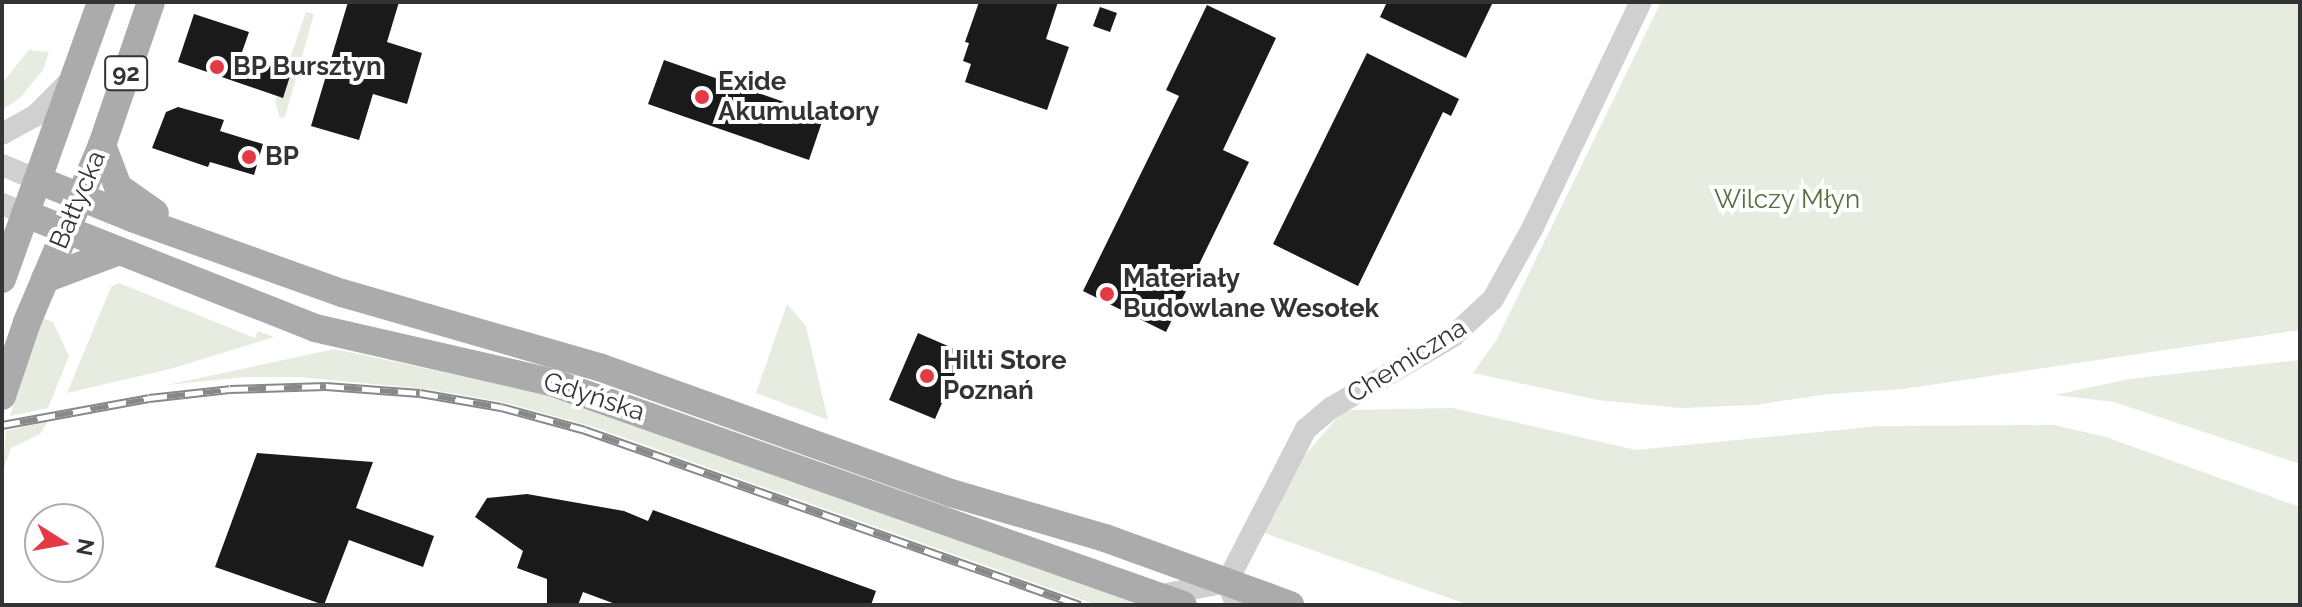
<!DOCTYPE html>
<html>
<head>
<meta charset="utf-8">
<style>
  body { margin:0 }
  #map { position:relative; width:2302px; height:607px; overflow:hidden; background:#fff; font-family:Raleway,sans-serif }
  div>[style] { position:absolute }
  [style*='--x'] { left:calc(var(--x)*1px); top:calc(var(--y)*1px); width:calc(var(--w)*1px); rotate:calc(var(--a)*1deg) }
  .green>* { inset:0; background:#e6ecdf }
  .building>* { inset:0; background:#1a1a1a }
  .minor>* { height:22px; margin:-11px; padding:0 11px; transform-origin:11px; border-radius:11px; background:#d0d0d0 }
  .major>* { height:28px; margin:-14px; padding:0 14px; transform-origin:14px; border-radius:14px; background:#ababab }
  .rail>* { height:9px; margin-top:-4.5px; transform-origin:0; background:repeating-linear-gradient(90deg,#fff 0 18px,#888 0 36px); box-sizing:border-box; border-block:2px solid #888 }
  .dots>* { width:22px; height:22px; translate:-50% -50%; box-sizing:border-box; border:4px solid #fff; border-radius:50% }
  span { translate:-50% -50%; white-space:nowrap; text-align:center; line-height:1.15; -webkit-text-stroke:8px #fff; paint-order:stroke }
  .shield-label span { padding:2px 6px; background:#fff; border:2px solid; border-radius:6px; -webkit-text-stroke-width:0 }
  .shield-label { font-size:24px; color:#333; font-weight:700 }
  .poi-label { font-size:26px; color:#333; font-weight:700 }
  .left { translate:0 -50%; text-align:left }
  .street-label { font-size:26px; color:#333 }
  .park-label { font-size:26px; color:#56703f }
  .frame { position:absolute; inset:0; border:4px solid #333; pointer-events:none }
  .north { position:absolute; left:24px; top:503px; width:80px; height:80px; box-sizing:border-box; background:#fff; border:2px solid #adadad; border-radius:50%; rotate:101deg; font-size:22px; font-weight:700; line-height:32px; text-align:center; color:#333 }
  .north::after { content:''; display:block; margin:auto; width:28px; height:36px; background:#e63946; clip-path:polygon(50% 0,100% 100%,50% 72%,0 100%) }
</style>
</head>
<body>
<div id="map">
  <div class="green">
    <div style="clip-path:polygon(1661px 2px,2300px 2px,2300px 330px,1903px 389px,1829px 394px,1755px 405px,1680px 408px,1598px 400px,1473px 373px,1497px 339px)"></div>
    <div style="clip-path:polygon(306px 12px,314px 14px,285px 117px,280px 118px,275px 102px)"></div>
    <div style="clip-path:polygon(29px 50px,49px 52px,43px 70px,20px 98px,2px 110px,2px 83px)"></div>
    <div style="clip-path:polygon(119px 283px,255px 338px,258px 331px,274px 337px,170px 369px,67px 393px,111px 287px)"></div>
    <div style="clip-path:polygon(787px 304px,806px 326px,828px 420px,756px 393px)"></div>
    <div style="clip-path:polygon(42px 318px,53px 322px,69px 356px,48px 408px,10px 416px)"></div>
    <div style="clip-path:polygon(335px 349px,549px 395px,1143px 605px,1097px 605px,594px 427px,503px 402px,427px 389px,297px 377px,245px 377px,167px 385px)"></div>
    <div style="clip-path:polygon(2300px 360px,2300px 464px,2114px 402px,2055px 395px,2129px 379px)"></div>
    <div style="clip-path:polygon(1453px 408px,1636px 450px,1879px 426px,2054px 425px,2106px 437px,2300px 507px,2300px 605px,1469px 605px,1261px 532px,1298px 463px,1344px 410px)"></div>
    <div style="clip-path:polygon(48px 421px,40px 434px,11px 448px,2px 473px,6px 431px)"></div>
  </div>
  <div class="building">
    <div style="clip-path:polygon(348px 2px,399px 2px,387px 42px,422px 53px,407px 104px,373px 94px,359px 140px,311px 126px)"></div>
    <div style="clip-path:polygon(979px 2px,1058px 2px,1046px 39px,1069px 47px,1047px 110px,965px 82px,971px 64px,963px 61px,969px 43px,965px 42px)"></div>
    <div style="clip-path:polygon(1387px 2px,1493px 2px,1466px 58px,1380px 17px)"></div>
    <div style="clip-path:polygon(1207px 5px,1276px 38px,1223px 150px,1249px 162px,1166px 332px,1083px 291px,1179px 96px,1166px 90px)"></div>
    <div style="clip-path:polygon(1100px 7px,1117px 13px,1110px 32px,1093px 26px)"></div>
    <div style="clip-path:polygon(194px 14px,249px 32px,241px 55px,291px 73px,283px 98px,178px 62px)"></div>
    <div style="clip-path:polygon(1367px 53px,1459px 99px,1451px 116px,1443px 112px,1358px 286px,1273px 244px)"></div>
    <div style="clip-path:polygon(664px 60px,824px 116px,809px 160px,648px 104px)"></div>
    <div style="clip-path:polygon(178px 107px,224px 120px,220px 131px,263px 144px,254px 175px,210px 162px,208px 167px,152px 148px,166px 112px)"></div>
    <div style="clip-path:polygon(918px 333px,964px 353px,935px 419px,889px 400px)"></div>
    <div style="clip-path:polygon(257px 453px,373px 462px,356px 508px,434px 536px,423px 567px,349px 540px,324px 605px,215px 567px)"></div>
    <div style="clip-path:polygon(527px 494px,624px 511px,648px 521px,653px 510px,876px 591px,871px 605px,618px 605px,583px 592px,578px 605px,547px 605px,547px 579px,517px 568px,523px 551px,475px 517px,487px 498px)"></div>
  </div>
  <div class="minor">
    <div style="--x:2;--y:134;--w:38;--a:-29"></div>
    <div style="--x:35;--y:116;--w:48;--a:-45"></div>
    <div style="--x:2;--y:165;--w:39;--a:23"></div>
    <div style="--x:2;--y:204;--w:26;--a:23"></div>
    <div style="--x:1227;--y:582;--w:172;--a:-62.7"></div>
    <div style="--x:1306;--y:429;--w:33;--a:-40"></div>
    <div style="--x:1331;--y:408;--w:142;--a:-30.5"></div>
    <div style="--x:1453;--y:336;--w:54;--a:-42.8"></div>
    <div style="--x:1493;--y:299;--w:82;--a:-60.9"></div>
    <div style="--x:1533;--y:227;--w:250;--a:-64.4"></div>
    <div style="--x:1227;--y:582;--w:25;--a:67"></div>
    <div style="--x:1157;--y:596;--w:71;--a:-11.3"></div>
  </div>
  <div class="major">
    <div style="--x:102;--y:145;--w:45;--a:69.1"></div>
    <div style="--x:118;--y:187;--w:45;--a:35.1"></div>
    <div style="--x:38;--y:180;--w:101;--a:22"></div>
    <div style="--x:132;--y:218;--w:223;--a:19.7"></div>
    <div style="--x:342;--y:293;--w:267;--a:16.1"></div>
    <div style="--x:599;--y:367;--w:374;--a:19.7"></div>
    <div style="--x:951;--y:493;--w:160;--a:16.3"></div>
    <div style="--x:1105;--y:538;--w:197;--a:19.9"></div>
    <div style="--x:26;--y:214;--w:311;--a:21.5"></div>
    <div style="--x:315;--y:328;--w:242;--a:12.9"></div>
    <div style="--x:551;--y:382;--w:670;--a:19.44"></div>
    <div style="--x:2;--y:279;--w:294;--a:-70.3"></div>
    <div style="--x:45;--y:279;--w:79;--a:-20.7"></div>
    <div style="--x:2;--y:396;--w:78;--a:-71.3"></div>
    <div style="--x:27;--y:322;--w:192;--a:-67"></div>
    <div style="--x:102;--y:145;--w:151;--a:-71.1"></div>
  </div>
  <div class="rail">
    <div style="--x:2;--y:425;--w:149;--a:-10.4"></div>
    <div style="--x:149;--y:398;--w:81;--a:-6.3"></div>
    <div style="--x:230;--y:389;--w:96;--a:-1.8"></div>
    <div style="--x:326;--y:386;--w:94;--a:4.3"></div>
    <div style="--x:420;--y:393;--w:82;--a:9.8"></div>
    <div style="--x:501;--y:407;--w:87;--a:15.3"></div>
    <div style="--x:585;--y:430;--w:525;--a:19.47"></div>
  </div>
  <div class="dots">
    <div style="left:217px;top:67px;background:#e63946"></div>
    <div style="left:702px;top:97px;background:#e63946"></div>
    <div style="left:249px;top:157px;background:#e63946"></div>
    <div style="left:1107px;top:294px;background:#e63946"></div>
    <div style="left:927px;top:376px;background:#e63946"></div>
  </div>
  <div class="shield-label">
    <span style="left:126px;top:73px">92</span>
  </div>
  <div class="poi-label">
    <span class="left" style="left:233px;top:67px">BP Bursztyn</span>
    <span class="left" style="left:718px;top:97px">Exide<br>Akumulatory</span>
    <span class="left" style="left:265px;top:157px">BP</span>
    <span class="left" style="left:1123px;top:294px">Materiały<br>Budowlane Wesołek</span>
    <span class="left" style="left:943px;top:376px">Hilti Store<br>Poznań</span>
  </div>
  <div class="street-label">
    <span style="left:78px;top:200px;rotate:-67deg">Bałtycka</span>
    <span style="left:1407px;top:361px;rotate:-32deg">Chemiczna</span>
    <span style="left:594px;top:397px;rotate:18deg">Gdyńska</span>
  </div>
  <div class="park-label">
    <span style="left:1787px;top:200px">Wilczy Młyn</span>
  </div>
  <div class="frame"></div>
  <div class="north">N</div>
</div>
</body>
</html>
